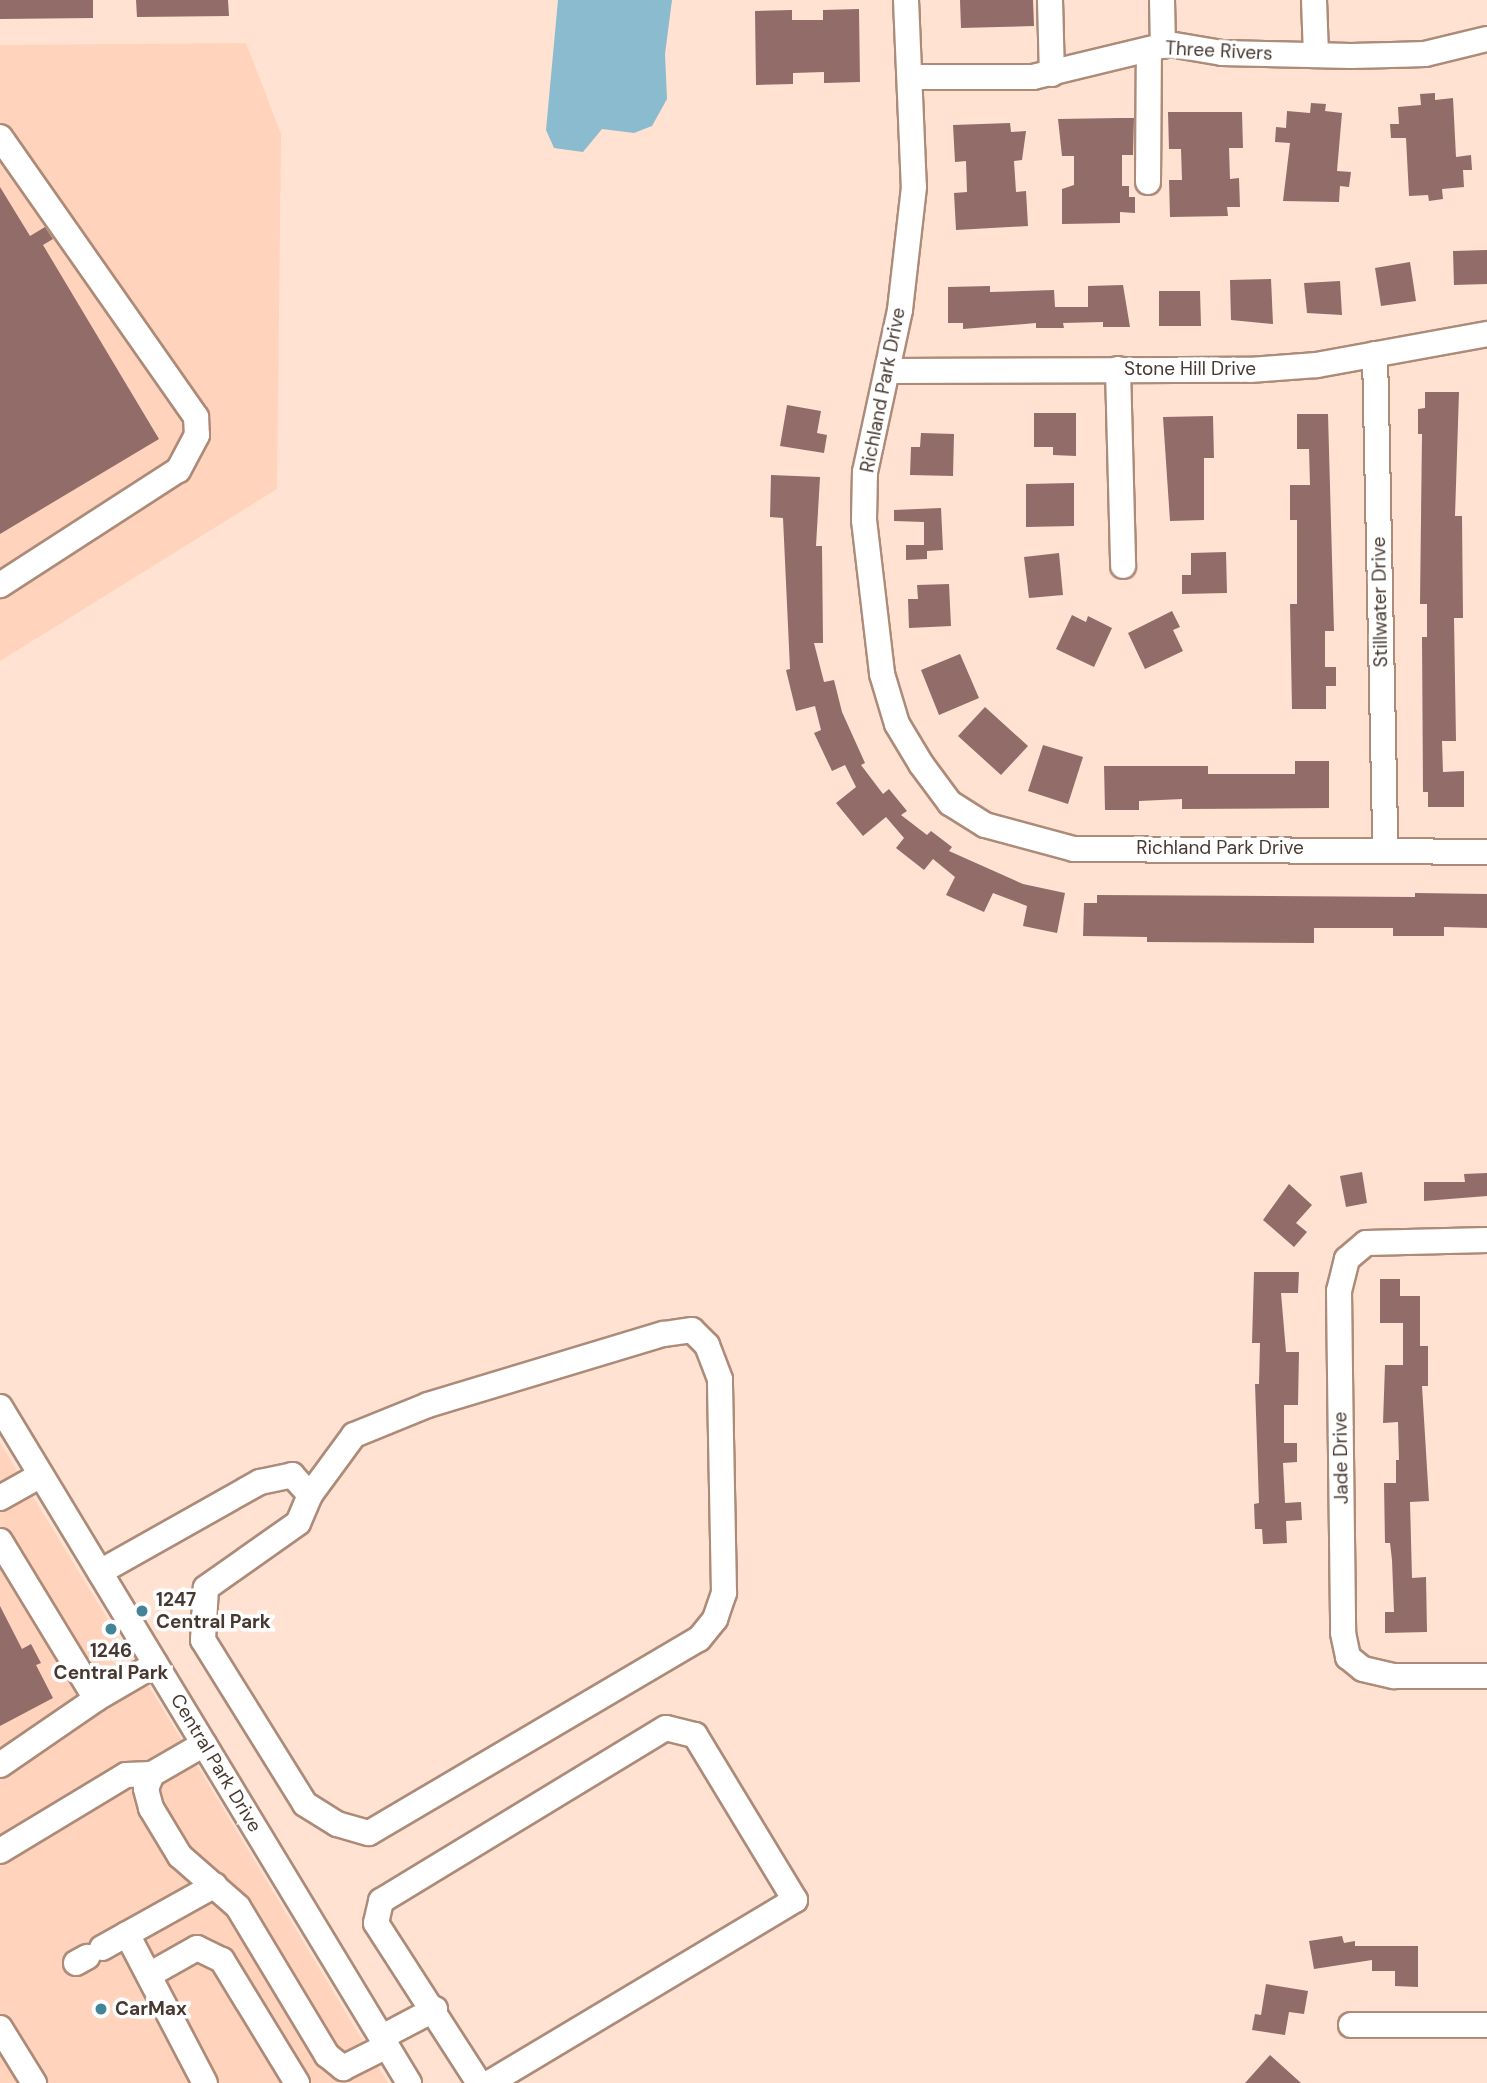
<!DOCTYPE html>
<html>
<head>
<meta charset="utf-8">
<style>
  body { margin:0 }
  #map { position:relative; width:1487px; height:2083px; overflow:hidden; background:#ffe2d2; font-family:"DM Sans",sans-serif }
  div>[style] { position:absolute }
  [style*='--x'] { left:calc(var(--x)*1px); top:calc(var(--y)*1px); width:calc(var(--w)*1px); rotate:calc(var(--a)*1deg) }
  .built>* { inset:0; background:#ffd3bc }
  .water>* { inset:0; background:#8bbbce }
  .building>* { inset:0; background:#916c69 }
  .roads { filter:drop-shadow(2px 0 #ac8b79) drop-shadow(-2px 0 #ac8b79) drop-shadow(0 2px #ac8b79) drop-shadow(0 -2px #ac8b79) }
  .minor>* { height:24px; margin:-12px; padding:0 12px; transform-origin:12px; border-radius:12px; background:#fff }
  .dots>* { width:19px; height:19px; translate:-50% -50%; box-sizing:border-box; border:4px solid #fff; border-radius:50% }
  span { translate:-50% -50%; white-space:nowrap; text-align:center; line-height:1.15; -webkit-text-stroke:7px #fff; paint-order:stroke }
  .street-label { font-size:19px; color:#473831 }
  .poi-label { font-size:19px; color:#473831; font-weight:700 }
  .left { translate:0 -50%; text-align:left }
</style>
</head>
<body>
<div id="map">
  <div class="built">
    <div style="clip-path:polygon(246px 43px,281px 134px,277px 489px,0 661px,0 45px)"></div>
    <div style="clip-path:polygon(0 1443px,209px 1785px,388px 2083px,0 2083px)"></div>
  </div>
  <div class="water">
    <div style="clip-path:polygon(558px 0,672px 0,665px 54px,667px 99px,652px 126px,634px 133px,602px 129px,583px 152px,554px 148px,546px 130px)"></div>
  </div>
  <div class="building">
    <div style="clip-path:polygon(0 0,93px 0,93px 18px,0 19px)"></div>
    <div style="clip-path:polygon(136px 0,228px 0,229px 16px,137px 17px)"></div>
    <div style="clip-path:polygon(960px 0,1033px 0,1034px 26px,961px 28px)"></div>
    <div style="clip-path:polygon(859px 9px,860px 82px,824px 83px,824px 72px,793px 73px,793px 84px,756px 85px,755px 11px,792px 10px,792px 20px,823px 20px,823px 10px)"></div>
    <div style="clip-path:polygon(1435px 93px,1435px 100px,1453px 98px,1456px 157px,1471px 155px,1472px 170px,1463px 170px,1464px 187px,1442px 189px,1443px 199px,1429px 201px,1428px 195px,1409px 196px,1406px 138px,1391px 138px,1390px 124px,1399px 124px,1398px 107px,1421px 105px,1420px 94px)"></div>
    <div style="clip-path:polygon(1311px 103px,1326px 104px,1325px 111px,1342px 113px,1337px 171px,1351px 172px,1349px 187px,1340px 186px,1339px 202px,1283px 201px,1290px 143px,1275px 142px,1276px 127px,1286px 128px,1287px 111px,1310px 113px)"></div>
    <div style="clip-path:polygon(1168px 112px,1242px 112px,1243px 148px,1229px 148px,1230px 179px,1239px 178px,1240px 207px,1227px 207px,1228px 216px,1170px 217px,1169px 180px,1182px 180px,1181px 149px,1169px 149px)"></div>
    <div style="clip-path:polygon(1120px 118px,1134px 118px,1133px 155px,1122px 155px,1122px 186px,1129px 186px,1129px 197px,1135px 197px,1135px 213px,1120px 212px,1120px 223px,1062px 224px,1062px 189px,1074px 185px,1074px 156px,1062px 156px,1058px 119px)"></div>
    <div style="clip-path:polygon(1010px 123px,1011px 132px,1026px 131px,1022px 160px,1014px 161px,1016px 192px,1026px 191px,1028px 226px,956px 230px,954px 193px,967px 192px,966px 161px,955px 162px,953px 125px)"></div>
    <div style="clip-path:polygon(0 187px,30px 236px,45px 227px,53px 239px,43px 245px,159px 439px,0 534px)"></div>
    <div style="clip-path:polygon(1487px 250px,1487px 284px,1454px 285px,1453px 251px)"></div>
    <div style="clip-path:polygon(1410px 262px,1416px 301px,1381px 306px,1375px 268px)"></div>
    <div style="clip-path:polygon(1271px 279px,1273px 324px,1231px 320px,1230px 280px)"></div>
    <div style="clip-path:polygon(1340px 281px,1342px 315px,1307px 313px,1304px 283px)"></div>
    <div style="clip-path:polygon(1123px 285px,1130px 327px,1103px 327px,1103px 322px,1063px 323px,1064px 328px,1036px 328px,1036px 323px,963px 329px,963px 323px,948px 323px,948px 287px,990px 286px,990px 292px,1054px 290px,1055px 307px,1088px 307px,1088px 286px)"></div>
    <div style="clip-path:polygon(1159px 291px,1200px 291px,1201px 326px,1159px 326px)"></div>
    <div style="clip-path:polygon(1425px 392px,1459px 392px,1455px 516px,1462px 516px,1463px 618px,1454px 618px,1456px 741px,1442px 741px,1443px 772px,1464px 771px,1464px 807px,1428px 807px,1428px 792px,1423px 792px,1422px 637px,1427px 637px,1427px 604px,1420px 604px,1422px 434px,1418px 434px,1418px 409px,1425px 408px)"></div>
    <div style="clip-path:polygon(787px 405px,821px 411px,817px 433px,827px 435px,824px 453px,780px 446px)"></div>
    <div style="clip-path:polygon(1034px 413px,1076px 413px,1076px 456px,1053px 455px,1053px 447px,1034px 447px)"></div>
    <div style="clip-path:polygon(1297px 414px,1328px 414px,1334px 631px,1325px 631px,1325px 667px,1336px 667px,1336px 686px,1326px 686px,1326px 709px,1292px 709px,1290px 604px,1297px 604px,1297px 520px,1290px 520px,1290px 485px,1310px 485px,1309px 449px,1297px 449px)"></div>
    <div style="clip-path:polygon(1213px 416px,1214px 458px,1204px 458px,1204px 520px,1170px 521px,1163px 417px)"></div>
    <div style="clip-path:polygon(921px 433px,954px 434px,953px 476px,910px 475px,911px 447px,920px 447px)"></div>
    <div style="clip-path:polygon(771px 475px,820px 477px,816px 546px,822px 546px,823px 643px,814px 643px,824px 682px,834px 680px,842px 712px,865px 763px,861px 765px,883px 794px,889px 789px,907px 811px,901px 815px,927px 835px,931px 831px,952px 847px,949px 851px,1023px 884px,1065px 893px,1057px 933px,1023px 926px,1027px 906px,993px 893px,984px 912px,946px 895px,955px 877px,933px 859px,924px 870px,896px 848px,904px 838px,886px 817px,863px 836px,836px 803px,856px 787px,845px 765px,832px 771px,814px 733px,821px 730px,815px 706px,796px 711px,786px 670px,790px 669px,783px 518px,770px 517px)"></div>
    <div style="clip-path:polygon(1074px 483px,1074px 526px,1026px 527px,1026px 484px)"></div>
    <div style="clip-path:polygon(941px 508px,943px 550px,927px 551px,927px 559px,906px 560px,906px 545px,924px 545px,924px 522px,894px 521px,894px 510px)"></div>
    <div style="clip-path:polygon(1226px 552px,1227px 593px,1182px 594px,1182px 575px,1191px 575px,1191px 553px)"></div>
    <div style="clip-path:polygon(1059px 553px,1063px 595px,1029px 598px,1024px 557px)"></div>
    <div style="clip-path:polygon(949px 584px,951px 626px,909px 628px,908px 599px,918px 599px,917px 585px)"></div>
    <div style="clip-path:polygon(1172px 611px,1180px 627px,1173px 630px,1183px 651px,1145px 669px,1128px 633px)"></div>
    <div style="clip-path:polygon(1072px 615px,1086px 622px,1088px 616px,1112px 628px,1094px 667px,1056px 649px)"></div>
    <div style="clip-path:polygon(960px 654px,979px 698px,939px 715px,921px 670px)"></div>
    <div style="clip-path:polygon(985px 707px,1028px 746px,1001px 775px,958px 736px)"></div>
    <div style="clip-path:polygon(1043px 745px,1083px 757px,1068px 804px,1028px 791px)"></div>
    <div style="clip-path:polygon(1295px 761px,1329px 761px,1329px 808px,1182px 809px,1182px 799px,1139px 801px,1139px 810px,1105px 810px,1104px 766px,1208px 766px,1208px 774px,1295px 774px)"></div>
    <div style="clip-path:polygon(1415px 893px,1487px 894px,1487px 928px,1444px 927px,1444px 936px,1393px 936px,1393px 928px,1314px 928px,1314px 943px,1147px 942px,1147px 937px,1083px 936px,1084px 903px,1097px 903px,1097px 895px,1415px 897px)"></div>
    <div style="clip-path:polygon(1362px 1172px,1367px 1203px,1346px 1207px,1340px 1176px)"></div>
    <div style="clip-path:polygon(1487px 1173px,1487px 1196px,1424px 1201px,1424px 1182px,1465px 1182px,1464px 1174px)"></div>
    <div style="clip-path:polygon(1289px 1184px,1312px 1205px,1296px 1223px,1307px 1232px,1294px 1247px,1263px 1220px)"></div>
    <div style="clip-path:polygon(1254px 1272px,1299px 1272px,1298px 1293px,1281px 1293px,1286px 1352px,1299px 1352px,1298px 1405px,1284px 1405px,1284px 1443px,1297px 1443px,1297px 1462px,1283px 1463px,1285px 1503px,1301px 1502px,1302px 1520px,1286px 1521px,1287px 1543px,1263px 1544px,1262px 1529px,1255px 1529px,1254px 1504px,1259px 1503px,1255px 1384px,1259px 1384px,1260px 1343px,1252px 1343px)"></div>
    <div style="clip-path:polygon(1380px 1279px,1400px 1279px,1400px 1296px,1420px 1296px,1420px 1346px,1428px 1346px,1428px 1386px,1422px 1386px,1429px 1501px,1410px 1502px,1412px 1578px,1426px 1577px,1427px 1632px,1385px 1633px,1385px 1612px,1394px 1612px,1392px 1560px,1390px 1543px,1385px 1543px,1384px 1483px,1396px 1483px,1396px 1460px,1399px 1460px,1398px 1422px,1383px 1423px,1385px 1365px,1403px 1365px,1403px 1323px,1380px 1323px)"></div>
    <div style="clip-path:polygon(0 1606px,22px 1649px,31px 1644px,41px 1663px,36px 1665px,53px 1698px,0 1726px)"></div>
    <div style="clip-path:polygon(1342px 1936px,1344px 1943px,1355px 1941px,1355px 1946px,1418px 1946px,1418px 1987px,1395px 1986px,1395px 1971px,1372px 1971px,1372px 1960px,1314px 1969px,1309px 1941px)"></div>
    <div style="clip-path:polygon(1266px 1984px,1308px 1991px,1304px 2014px,1289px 2012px,1285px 2035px,1252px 2030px,1255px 2014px,1261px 2015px)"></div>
    <div style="clip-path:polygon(1270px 2055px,1301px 2083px,1245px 2083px)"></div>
  </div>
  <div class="roads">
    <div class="minor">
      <div style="--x:906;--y:0;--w:187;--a:87.6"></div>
      <div style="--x:914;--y:187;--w:124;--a:96.5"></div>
      <div style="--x:900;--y:310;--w:166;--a:102.2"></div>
      <div style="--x:865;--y:472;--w:48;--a:91.2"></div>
      <div style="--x:864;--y:520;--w:155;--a:83.3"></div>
      <div style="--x:882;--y:674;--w:52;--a:73.3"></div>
      <div style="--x:897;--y:724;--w:47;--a:59"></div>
      <div style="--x:921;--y:764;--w:49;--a:53.4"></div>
      <div style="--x:950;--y:803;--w:41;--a:32.2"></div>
      <div style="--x:985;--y:825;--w:92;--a:15.1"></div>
      <div style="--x:1074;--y:849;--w:413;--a:0.4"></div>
      <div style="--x:1050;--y:0;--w:74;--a:88.5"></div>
      <div style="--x:1162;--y:0;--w:46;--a:88.8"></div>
      <div style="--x:1314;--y:0;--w:55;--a:87.9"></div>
      <div style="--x:911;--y:77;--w:122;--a:0"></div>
      <div style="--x:1033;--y:77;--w:140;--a:-13.6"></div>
      <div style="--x:1169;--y:44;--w:54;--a:9.6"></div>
      <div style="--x:1222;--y:53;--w:129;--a:1.3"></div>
      <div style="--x:1351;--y:56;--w:74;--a:-1.5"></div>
      <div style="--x:1425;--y:54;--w:64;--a:-13.6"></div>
      <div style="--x:0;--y:137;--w:342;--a:55"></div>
      <div style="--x:196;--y:417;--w:18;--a:87"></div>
      <div style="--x:197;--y:435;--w:40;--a:118"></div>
      <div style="--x:178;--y:470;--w:212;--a:147.1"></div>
      <div style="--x:1148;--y:182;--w:132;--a:-89.6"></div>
      <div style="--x:1375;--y:354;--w:496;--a:88.8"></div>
      <div style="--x:1118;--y:369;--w:197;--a:88.5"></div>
      <div style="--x:889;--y:371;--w:361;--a:-0.2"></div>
      <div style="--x:1250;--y:370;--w:67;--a:-4.3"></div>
      <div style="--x:1317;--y:365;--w:173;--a:-10.3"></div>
      <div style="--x:1487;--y:1240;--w:121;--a:178.6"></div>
      <div style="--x:1366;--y:1243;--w:25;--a:140"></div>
      <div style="--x:1347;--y:1259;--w:33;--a:104"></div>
      <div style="--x:1339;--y:1291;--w:342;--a:89.3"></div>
      <div style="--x:1343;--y:1633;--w:25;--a:78"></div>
      <div style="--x:1348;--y:1657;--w:19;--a:39"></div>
      <div style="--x:1363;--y:1669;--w:32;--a:13"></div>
      <div style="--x:1394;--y:1676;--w:93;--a:0"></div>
      <div style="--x:0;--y:1407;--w:790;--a:58.82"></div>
      <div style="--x:0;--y:1498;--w:47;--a:-29.3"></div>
      <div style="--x:0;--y:1541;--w:185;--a:58.7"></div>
      <div style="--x:96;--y:1699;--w:69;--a:-30.3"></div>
      <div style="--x:100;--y:1572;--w:184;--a:-29.4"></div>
      <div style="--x:260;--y:1482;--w:33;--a:-12"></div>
      <div style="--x:292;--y:1475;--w:27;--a:48"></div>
      <div style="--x:310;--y:1495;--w:30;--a:113"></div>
      <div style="--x:298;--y:1523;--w:113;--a:144.8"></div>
      <div style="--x:206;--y:1588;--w:52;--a:93.3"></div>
      <div style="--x:203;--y:1640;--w:193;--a:58.1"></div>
      <div style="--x:305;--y:1804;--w:38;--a:32"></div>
      <div style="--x:337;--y:1824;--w:33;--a:16"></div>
      <div style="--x:369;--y:1833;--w:383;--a:-30.5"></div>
      <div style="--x:699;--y:1639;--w:26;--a:-51"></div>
      <div style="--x:715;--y:1619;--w:28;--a:-71"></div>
      <div style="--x:724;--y:1593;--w:214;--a:-91.1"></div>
      <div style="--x:720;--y:1379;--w:36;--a:-111"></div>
      <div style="--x:707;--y:1345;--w:21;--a:-135"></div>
      <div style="--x:692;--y:1330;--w:29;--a:172"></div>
      <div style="--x:663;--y:1334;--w:245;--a:163.2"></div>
      <div style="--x:428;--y:1405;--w:80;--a:157.9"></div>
      <div style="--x:354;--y:1435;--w:74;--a:126.3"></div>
      <div style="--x:204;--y:1744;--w:60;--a:150"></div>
      <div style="--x:152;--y:1774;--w:16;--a:112"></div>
      <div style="--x:146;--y:1789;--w:20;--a:75"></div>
      <div style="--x:151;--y:1808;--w:56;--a:58.9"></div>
      <div style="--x:180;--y:1856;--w:77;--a:41.3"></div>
      <div style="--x:238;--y:1907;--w:173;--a:59"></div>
      <div style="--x:327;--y:2055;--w:21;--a:39"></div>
      <div style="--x:343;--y:2068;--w:49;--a:-26.6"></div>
      <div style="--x:0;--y:1765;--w:116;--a:-34.5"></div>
      <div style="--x:0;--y:1851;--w:147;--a:-31.1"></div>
      <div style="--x:126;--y:1775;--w:26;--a:-2"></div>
      <div style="--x:127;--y:1934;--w:168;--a:62.4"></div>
      <div style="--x:102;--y:1948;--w:129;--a:-29.1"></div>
      <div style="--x:76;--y:1963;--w:13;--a:-29"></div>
      <div style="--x:149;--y:1975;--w:55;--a:-29.4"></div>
      <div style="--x:197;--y:1948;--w:28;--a:26"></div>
      <div style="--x:222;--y:1960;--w:144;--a:58.6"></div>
      <div style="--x:1351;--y:2025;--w:136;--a:0"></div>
      <div style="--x:0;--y:2028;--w:65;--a:58.3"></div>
      <div style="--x:382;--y:2037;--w:60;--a:-27.8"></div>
      <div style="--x:479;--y:2083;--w:190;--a:-122.8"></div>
      <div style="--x:376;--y:1923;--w:23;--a:-77"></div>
      <div style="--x:381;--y:1901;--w:333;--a:-31.3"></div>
      <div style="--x:666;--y:1728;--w:30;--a:14"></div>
      <div style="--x:695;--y:1735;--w:193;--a:58.8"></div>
      <div style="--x:795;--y:1900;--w:357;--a:149.1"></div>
    </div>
  </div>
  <div class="dots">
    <div style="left:142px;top:1611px;background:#448498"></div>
    <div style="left:111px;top:1629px;background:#448498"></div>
    <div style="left:101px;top:2009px;background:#448498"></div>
  </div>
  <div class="street-label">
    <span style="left:1219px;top:51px;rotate:3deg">Three Rivers</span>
    <span style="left:1190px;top:369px">Stone Hill Drive</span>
    <span style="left:883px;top:390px;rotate:-79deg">Richland Park Drive</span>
    <span style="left:1380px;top:602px;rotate:-91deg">Stillwater Drive</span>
    <span style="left:1220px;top:848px">Richland Park Drive</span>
    <span style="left:1341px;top:1458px;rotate:-91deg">Jade Drive</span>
    <span style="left:216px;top:1763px;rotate:59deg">Central Park Drive</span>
  </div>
  <div class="poi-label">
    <span class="left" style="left:156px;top:1611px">1247<br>Central Park</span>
    <span style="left:111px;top:1662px">1246<br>Central Park</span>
    <span class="left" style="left:115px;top:2009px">CarMax</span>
  </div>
</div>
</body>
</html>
